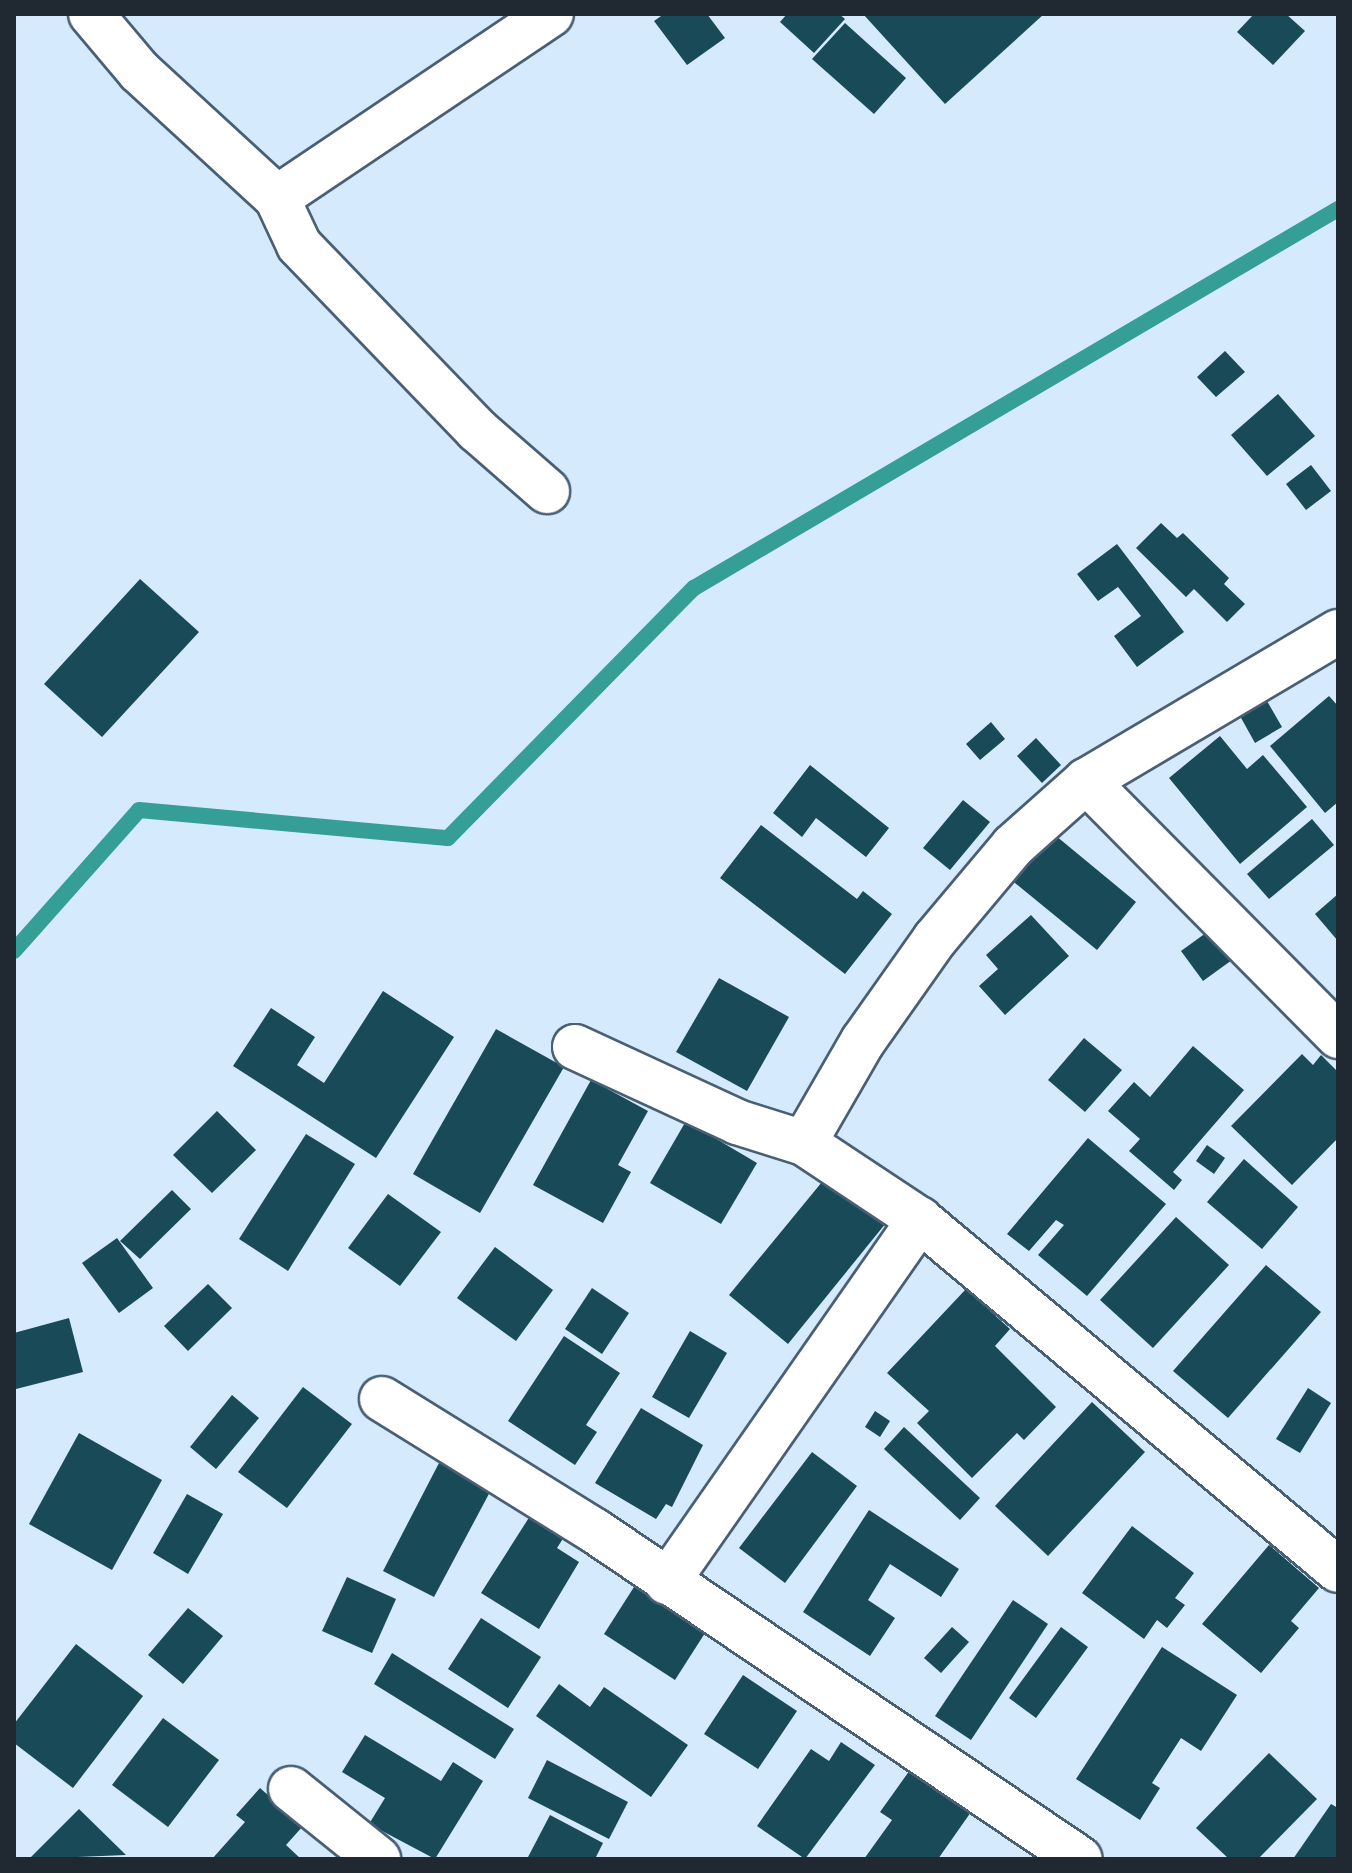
<!DOCTYPE html>
<html>
<head>
<meta charset="utf-8">
<style>
  body { margin:0 }
  #map { position:relative; width:1352px; height:1873px; overflow:hidden; background:#d5eafd; font-family:"Fira Sans",sans-serif }
  div>[style] { position:absolute }
  [style*='--x'] { left:calc(var(--x)*1px); top:calc(var(--y)*1px); width:calc(var(--w)*1px); rotate:calc(var(--a)*1deg) }
  .stream>* { height:16px; margin:-8px; padding:0 8px; transform-origin:8px; border-radius:8px; background:#359e97 }
  .building>* { inset:0; background:#184a57 }
  .roads { filter:drop-shadow(2px 0 #495f74) drop-shadow(-2px 0 #495f74) drop-shadow(0 2px #495f74) drop-shadow(0 -2px #495f74) }
  .minor>* { height:44px; margin:-22px; padding:0 22px; transform-origin:22px; border-radius:22px; background:#fff }
  span { translate:-50% -50%; white-space:nowrap; text-align:center; line-height:1.15; -webkit-text-stroke:8px #f0f5fa; paint-order:stroke }
  .frame { position:absolute; inset:0; border:16px solid #202932; pointer-events:none }
</style>
</head>
<body>
<div id="map">
  <div class="stream">
    <div style="--x:14;--y:951;--w:188;--a:-48.4"></div>
    <div style="--x:139;--y:810;--w:310;--a:5.2"></div>
    <div style="--x:448;--y:838;--w:351;--a:-45.5"></div>
    <div style="--x:694;--y:588;--w:747;--a:-30.48"></div>
  </div>
  <div class="building">
    <div style="clip-path:polygon(664px 14px,707px 14px,725px 38px,687px 65px,654px 21px)"></div>
    <div style="clip-path:polygon(787px 14px,839px 14px,845px 19px,814px 53px,780px 22px)"></div>
    <div style="clip-path:polygon(863px 14px,1044px 14px,945px 104px)"></div>
    <div style="clip-path:polygon(1254px 14px,1286px 14px,1305px 31px,1273px 65px,1237px 32px)"></div>
    <div style="clip-path:polygon(845px 23px,906px 78px,874px 114px,812px 59px)"></div>
    <div style="clip-path:polygon(1225px 351px,1245px 372px,1216px 397px,1197px 377px)"></div>
    <div style="clip-path:polygon(1278px 394px,1315px 436px,1267px 476px,1231px 435px)"></div>
    <div style="clip-path:polygon(1311px 465px,1331px 491px,1306px 510px,1286px 484px)"></div>
    <div style="clip-path:polygon(1161px 523px,1177px 538px,1183px 533px,1229px 578px,1224px 584px,1245px 604px,1227px 622px,1194px 589px,1186px 597px,1136px 548px)"></div>
    <div style="clip-path:polygon(1117px 544px,1184px 632px,1137px 667px,1114px 636px,1141px 616px,1118px 587px,1098px 601px,1077px 574px)"></div>
    <div style="clip-path:polygon(140px 579px,199px 632px,102px 737px,44px 684px)"></div>
    <div style="clip-path:polygon(1329px 696px,1338px 706px,1338px 802px,1325px 813px,1270px 746px)"></div>
    <div style="clip-path:polygon(1267px 701px,1282px 727px,1255px 743px,1240px 716px)"></div>
    <div style="clip-path:polygon(991px 722px,1005px 739px,980px 760px,966px 744px)"></div>
    <div style="clip-path:polygon(1220px 736px,1247px 769px,1263px 755px,1307px 807px,1240px 864px,1169px 778px)"></div>
    <div style="clip-path:polygon(1036px 738px,1061px 765px,1042px 783px,1017px 756px)"></div>
    <div style="clip-path:polygon(810px 765px,889px 828px,866px 857px,816px 818px,802px 837px,773px 813px)"></div>
    <div style="clip-path:polygon(963px 800px,990px 822px,950px 870px,923px 848px)"></div>
    <div style="clip-path:polygon(1312px 819px,1334px 845px,1269px 899px,1247px 874px)"></div>
    <div style="clip-path:polygon(761px 825px,857px 899px,863px 891px,892px 914px,845px 974px,720px 878px)"></div>
    <div style="clip-path:polygon(1044px 826px,1136px 902px,1097px 950px,1004px 874px)"></div>
    <div style="clip-path:polygon(1338px 894px,1338px 941px,1315px 914px)"></div>
    <div style="clip-path:polygon(1031px 915px,1069px 956px,1005px 1015px,979px 986px,998px 969px,986px 955px)"></div>
    <div style="clip-path:polygon(1210px 930px,1232px 960px,1203px 981px,1181px 951px)"></div>
    <div style="clip-path:polygon(719px 978px,789px 1017px,747px 1091px,676px 1052px)"></div>
    <div style="clip-path:polygon(383px 991px,454px 1037px,376px 1158px,233px 1066px,271px 1008px,315px 1037px,297px 1065px,324px 1083px)"></div>
    <div style="clip-path:polygon(496px 1029px,564px 1067px,480px 1213px,413px 1174px)"></div>
    <div style="clip-path:polygon(1084px 1038px,1122px 1070px,1085px 1112px,1048px 1080px)"></div>
    <div style="clip-path:polygon(1193px 1046px,1244px 1090px,1173px 1172px,1182px 1180px,1174px 1190px,1129px 1151px,1140px 1139px,1108px 1111px,1134px 1082px,1150px 1097px)"></div>
    <div style="clip-path:polygon(1302px 1054px,1313px 1065px,1321px 1055px,1338px 1072px,1338px 1138px,1292px 1185px,1231px 1126px)"></div>
    <div style="clip-path:polygon(591px 1080px,648px 1111px,618px 1165px,631px 1172px,603px 1223px,533px 1185px)"></div>
    <div style="clip-path:polygon(217px 1111px,256px 1150px,212px 1193px,173px 1155px)"></div>
    <div style="clip-path:polygon(686px 1121px,757px 1163px,721px 1224px,650px 1183px)"></div>
    <div style="clip-path:polygon(306px 1134px,355px 1164px,288px 1271px,239px 1239px)"></div>
    <div style="clip-path:polygon(1088px 1138px,1166px 1204px,1087px 1296px,1038px 1255px,1064px 1225px,1056px 1220px,1029px 1251px,1007px 1234px)"></div>
    <div style="clip-path:polygon(1207px 1145px,1225px 1158px,1214px 1174px,1196px 1161px)"></div>
    <div style="clip-path:polygon(1244px 1159px,1298px 1207px,1262px 1249px,1207px 1202px)"></div>
    <div style="clip-path:polygon(831px 1171px,890px 1218px,788px 1344px,729px 1295px)"></div>
    <div style="clip-path:polygon(172px 1190px,191px 1209px,140px 1259px,120px 1241px)"></div>
    <div style="clip-path:polygon(388px 1194px,441px 1232px,400px 1286px,348px 1248px)"></div>
    <div style="clip-path:polygon(1176px 1217px,1229px 1265px,1153px 1348px,1100px 1300px)"></div>
    <div style="clip-path:polygon(117px 1238px,153px 1288px,119px 1313px,82px 1263px)"></div>
    <div style="clip-path:polygon(495px 1247px,553px 1290px,516px 1341px,457px 1298px)"></div>
    <div style="clip-path:polygon(1266px 1265px,1321px 1312px,1228px 1418px,1173px 1371px)"></div>
    <div style="clip-path:polygon(208px 1284px,232px 1308px,188px 1351px,164px 1326px)"></div>
    <div style="clip-path:polygon(592px 1288px,629px 1313px,602px 1354px,565px 1329px)"></div>
    <div style="clip-path:polygon(966px 1289px,1010px 1329px,995px 1346px,1056px 1407px,1024px 1440px,1017px 1433px,972px 1478px,917px 1423px,929px 1411px,887px 1373px)"></div>
    <div style="clip-path:polygon(69px 1318px,83px 1372px,16px 1389px,14px 1333px)"></div>
    <div style="clip-path:polygon(690px 1331px,727px 1353px,689px 1418px,652px 1397px)"></div>
    <div style="clip-path:polygon(564px 1336px,620px 1373px,586px 1425px,597px 1432px,575px 1465px,508px 1421px)"></div>
    <div style="clip-path:polygon(303px 1387px,352px 1424px,287px 1508px,238px 1472px)"></div>
    <div style="clip-path:polygon(1308px 1388px,1331px 1403px,1300px 1453px,1276px 1439px)"></div>
    <div style="clip-path:polygon(232px 1395px,259px 1418px,216px 1469px,190px 1447px)"></div>
    <div style="clip-path:polygon(1092px 1402px,1145px 1452px,1048px 1556px,995px 1506px)"></div>
    <div style="clip-path:polygon(641px 1408px,703px 1445px,672px 1507px,666px 1504px,656px 1519px,595px 1483px)"></div>
    <div style="clip-path:polygon(875px 1411px,890px 1421px,880px 1437px,865px 1427px)"></div>
    <div style="clip-path:polygon(904px 1427px,980px 1498px,960px 1520px,884px 1449px)"></div>
    <div style="clip-path:polygon(79px 1433px,162px 1480px,112px 1570px,29px 1524px)"></div>
    <div style="clip-path:polygon(812px 1452px,857px 1486px,785px 1583px,739px 1548px)"></div>
    <div style="clip-path:polygon(439px 1463px,491px 1490px,434px 1597px,383px 1571px)"></div>
    <div style="clip-path:polygon(187px 1494px,223px 1514px,188px 1574px,153px 1553px)"></div>
    <div style="clip-path:polygon(869px 1510px,959px 1569px,941px 1597px,890px 1564px,868px 1600px,895px 1618px,870px 1656px,803px 1612px)"></div>
    <div style="clip-path:polygon(530px 1516px,564px 1537px,557px 1548px,579px 1562px,539px 1629px,481px 1593px)"></div>
    <div style="clip-path:polygon(1132px 1526px,1194px 1573px,1175px 1598px,1185px 1605px,1167px 1628px,1157px 1620px,1144px 1639px,1082px 1593px)"></div>
    <div style="clip-path:polygon(1269px 1545px,1319px 1588px,1291px 1621px,1299px 1628px,1261px 1673px,1202px 1624px)"></div>
    <div style="clip-path:polygon(347px 1577px,396px 1599px,372px 1653px,322px 1631px)"></div>
    <div style="clip-path:polygon(634px 1587px,705px 1633px,675px 1680px,604px 1634px)"></div>
    <div style="clip-path:polygon(1013px 1600px,1048px 1624px,971px 1740px,935px 1716px)"></div>
    <div style="clip-path:polygon(188px 1608px,223px 1636px,183px 1684px,148px 1655px)"></div>
    <div style="clip-path:polygon(481px 1618px,541px 1657px,508px 1708px,448px 1669px)"></div>
    <div style="clip-path:polygon(952px 1627px,969px 1642px,941px 1673px,924px 1658px)"></div>
    <div style="clip-path:polygon(1061px 1627px,1088px 1647px,1036px 1718px,1009px 1698px)"></div>
    <div style="clip-path:polygon(76px 1644px,143px 1696px,73px 1788px,14px 1743px,14px 1724px)"></div>
    <div style="clip-path:polygon(1162px 1647px,1237px 1695px,1201px 1751px,1181px 1738px,1152px 1783px,1160px 1788px,1140px 1820px,1076px 1779px)"></div>
    <div style="clip-path:polygon(392px 1653px,514px 1729px,495px 1759px,374px 1684px)"></div>
    <div style="clip-path:polygon(743px 1675px,797px 1711px,758px 1769px,704px 1734px)"></div>
    <div style="clip-path:polygon(559px 1684px,590px 1707px,604px 1687px,688px 1745px,651px 1797px,536px 1716px)"></div>
    <div style="clip-path:polygon(163px 1718px,219px 1760px,168px 1827px,112px 1785px)"></div>
    <div style="clip-path:polygon(365px 1735px,441px 1781px,453px 1762px,483px 1781px,435px 1859px,369px 1824px,385px 1798px,342px 1772px)"></div>
    <div style="clip-path:polygon(841px 1742px,875px 1765px,805px 1859px,757px 1826px,811px 1749px,829px 1761px)"></div>
    <div style="clip-path:polygon(1269px 1753px,1317px 1799px,1258px 1859px,1229px 1859px,1196px 1828px)"></div>
    <div style="clip-path:polygon(547px 1760px,628px 1802px,609px 1839px,528px 1798px)"></div>
    <div style="clip-path:polygon(910px 1770px,971px 1812px,938px 1859px,864px 1859px,892px 1820px,880px 1812px)"></div>
    <div style="clip-path:polygon(260px 1788px,303px 1826px,286px 1845px,301px 1859px,212px 1859px,245px 1822px,236px 1815px)"></div>
    <div style="clip-path:polygon(1331px 1804px,1338px 1808px,1338px 1859px,1293px 1859px)"></div>
    <div style="clip-path:polygon(79px 1809px,126px 1855px,29px 1859px)"></div>
    <div style="clip-path:polygon(550px 1815px,603px 1843px,595px 1859px,527px 1859px)"></div>
  </div>
  <div class="roads">
    <div class="minor">
      <div style="--x:91;--y:14;--w:75;--a:49.9"></div>
      <div style="--x:139;--y:71;--w:188;--a:42.6"></div>
      <div style="--x:277;--y:198;--w:52;--a:64.9"></div>
      <div style="--x:299;--y:245;--w:257;--a:46.1"></div>
      <div style="--x:477;--y:430;--w:93;--a:41.1"></div>
      <div style="--x:277;--y:198;--w:330;--a:-33.9"></div>
      <div style="--x:1086;--y:781;--w:359;--a:45.3"></div>
      <div style="--x:575;--y:1047;--w:179;--a:24.8"></div>
      <div style="--x:737;--y:1122;--w:70;--a:17.4"></div>
      <div style="--x:804;--y:1143;--w:139;--a:33.6"></div>
      <div style="--x:920;--y:1220;--w:545;--a:39.94"></div>
      <div style="--x:804;--y:1143;--w:118;--a:-60"></div>
      <div style="--x:863;--y:1041;--w:125;--a:-54.8"></div>
      <div style="--x:935;--y:939;--w:121;--a:-50"></div>
      <div style="--x:1013;--y:846;--w:98;--a:-41.7"></div>
      <div style="--x:1086;--y:781;--w:293;--a:-30.6"></div>
      <div style="--x:382;--y:1399;--w:251;--a:31.8"></div>
      <div style="--x:595;--y:1531;--w:585;--a:34.07"></div>
      <div style="--x:667;--y:1582;--w:442;--a:-55.1"></div>
      <div style="--x:291;--y:1789;--w:112;--a:38.8"></div>
    </div>
  </div>
  <div class="frame"></div>
</div>
</body>
</html>
